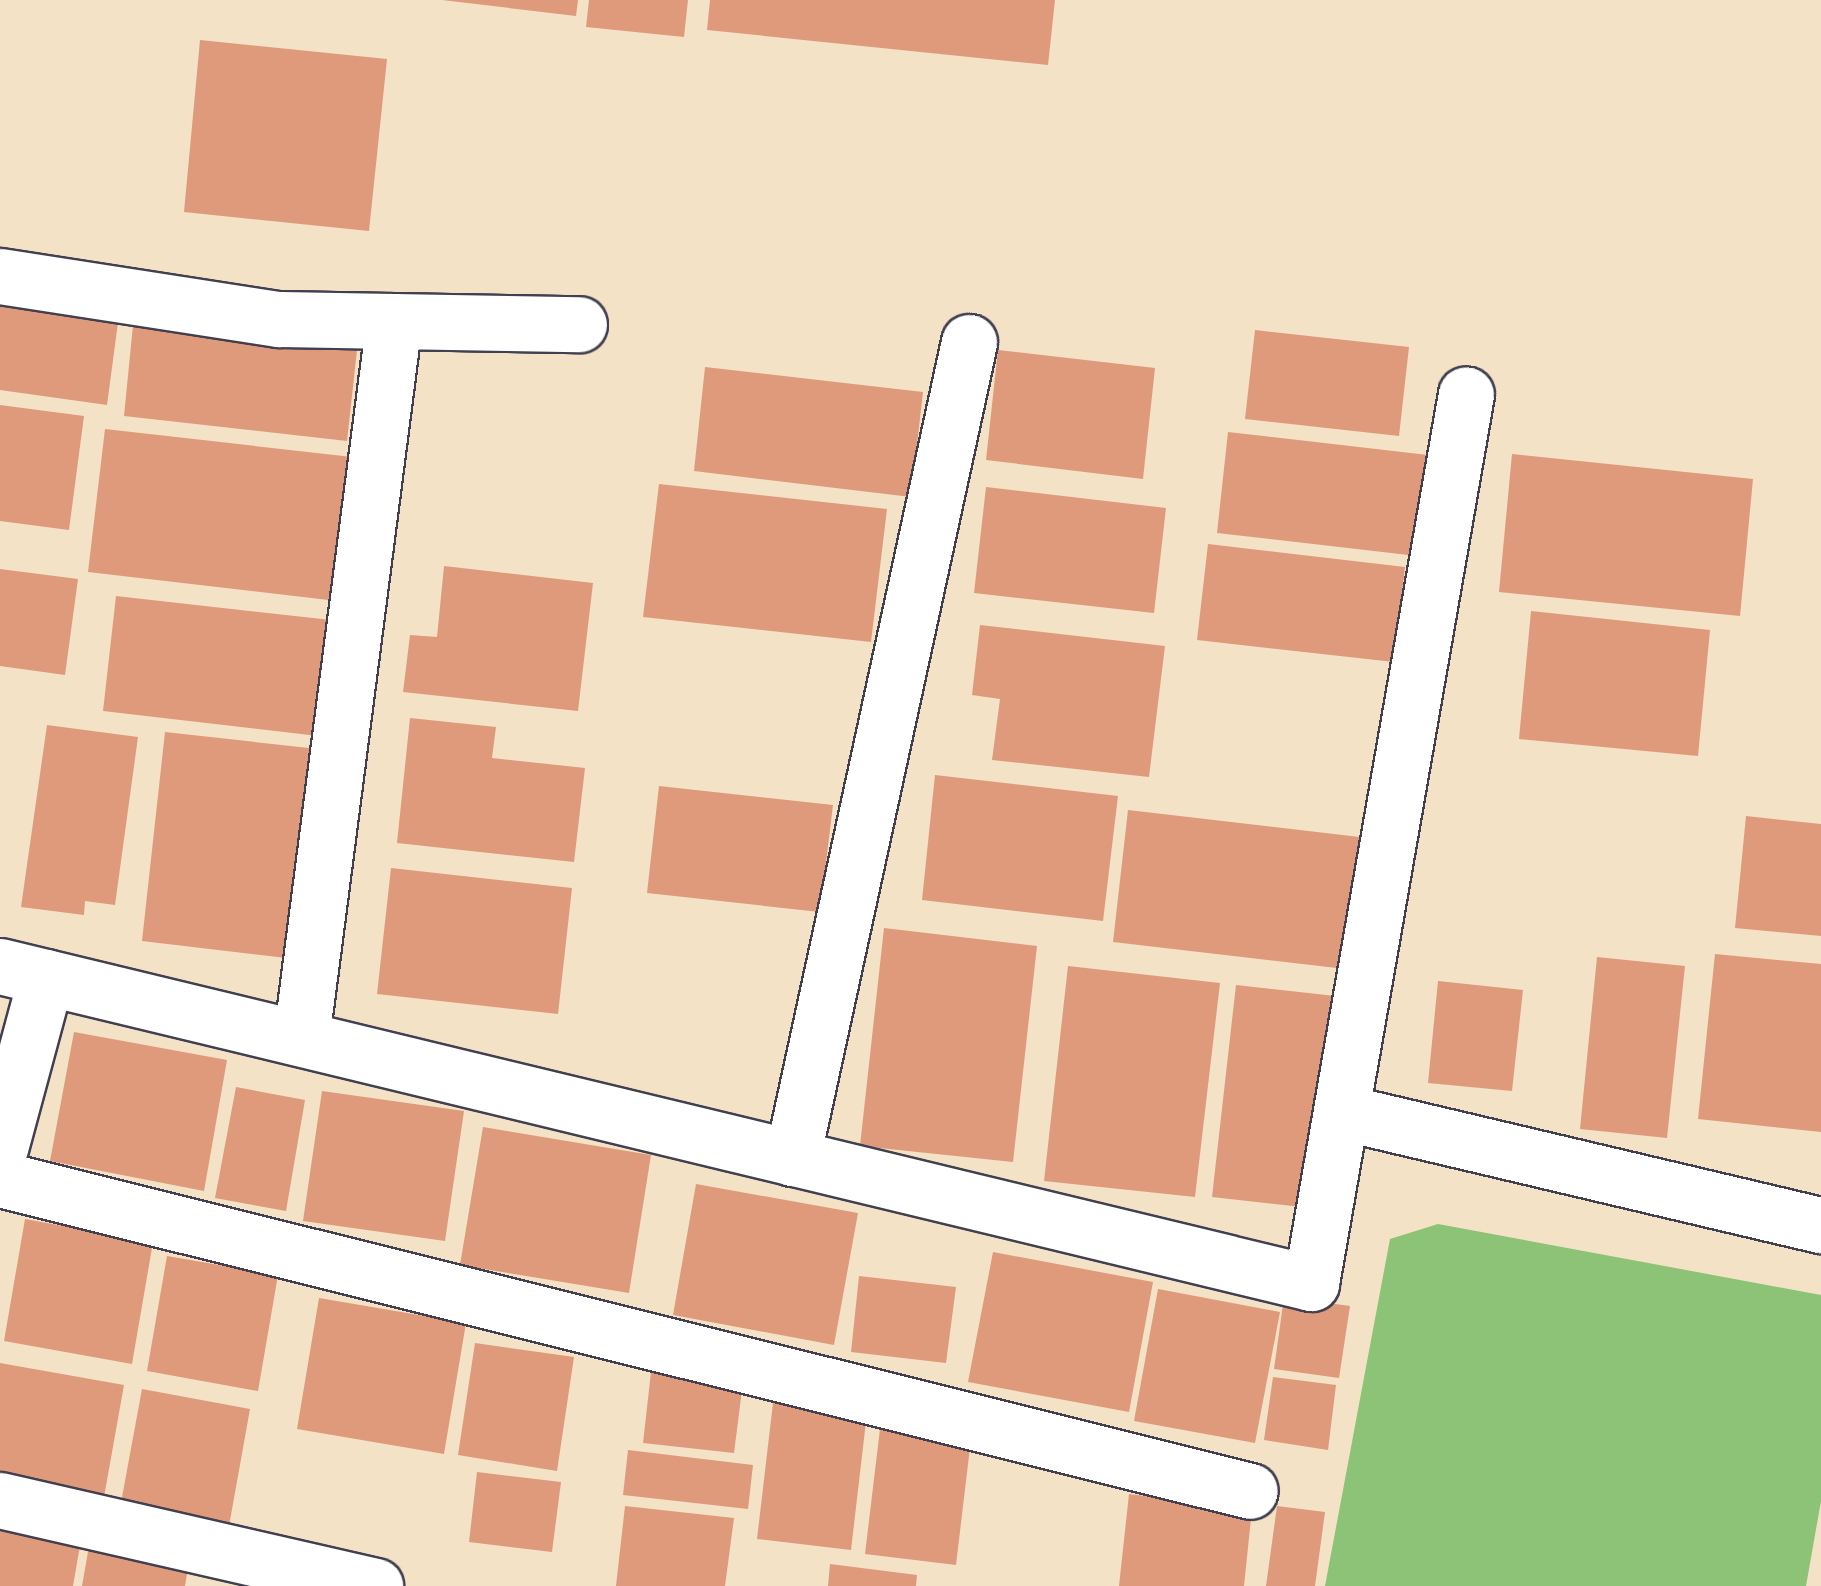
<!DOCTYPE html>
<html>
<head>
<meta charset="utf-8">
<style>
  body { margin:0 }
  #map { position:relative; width:1821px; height:1586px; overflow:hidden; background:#f3e2c6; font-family:Mynerve,sans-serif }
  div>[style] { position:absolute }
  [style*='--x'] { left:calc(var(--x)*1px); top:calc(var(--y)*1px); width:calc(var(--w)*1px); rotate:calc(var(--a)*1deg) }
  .green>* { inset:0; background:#8dc376 }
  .building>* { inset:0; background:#df9a7b }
  .roads { filter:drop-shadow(2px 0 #413f50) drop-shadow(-2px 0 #413f50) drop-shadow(0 2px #413f50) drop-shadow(0 -2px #413f50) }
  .minor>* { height:55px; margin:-27.5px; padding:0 27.5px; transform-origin:27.5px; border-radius:27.5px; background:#fff }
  span { translate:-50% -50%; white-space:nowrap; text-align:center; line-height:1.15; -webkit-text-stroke:8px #fbf7ec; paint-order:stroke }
</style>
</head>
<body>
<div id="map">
  <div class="green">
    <div style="clip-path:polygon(1438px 1224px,1821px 1295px,1821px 1501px,1806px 1586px,1325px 1586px,1390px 1239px)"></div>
  </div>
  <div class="building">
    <div style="clip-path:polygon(442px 0,578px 0,576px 16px)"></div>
    <div style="clip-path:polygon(589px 0,688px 0,684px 37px,586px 27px)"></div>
    <div style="clip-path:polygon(710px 0,1055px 0,1048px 65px,707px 30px)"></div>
    <div style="clip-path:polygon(200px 40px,387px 59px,369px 231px,184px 212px)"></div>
    <div style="clip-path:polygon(0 298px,119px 315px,107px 405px,0 390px)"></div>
    <div style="clip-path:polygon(134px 315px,358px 341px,347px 441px,124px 416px)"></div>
    <div style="clip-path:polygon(1255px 330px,1409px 347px,1399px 436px,1245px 419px)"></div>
    <div style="clip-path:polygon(998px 350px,1155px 368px,1143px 479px,986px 460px)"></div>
    <div style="clip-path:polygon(705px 367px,923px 392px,911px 497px,694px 471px)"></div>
    <div style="clip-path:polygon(0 405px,84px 416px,69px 530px,0 521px)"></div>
    <div style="clip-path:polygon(105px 429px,352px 457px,337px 601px,88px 572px)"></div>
    <div style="clip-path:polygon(1228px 432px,1428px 455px,1417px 556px,1217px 533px)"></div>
    <div style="clip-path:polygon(1512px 454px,1753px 479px,1740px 616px,1499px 592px)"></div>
    <div style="clip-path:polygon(659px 484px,887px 509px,871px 642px,643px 617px)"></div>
    <div style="clip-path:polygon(986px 487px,1166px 508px,1154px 613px,974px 593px)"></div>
    <div style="clip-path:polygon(1208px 544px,1405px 567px,1394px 662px,1197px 640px)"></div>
    <div style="clip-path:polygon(444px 566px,593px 583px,578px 711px,403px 692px,410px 635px,437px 637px)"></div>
    <div style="clip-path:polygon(0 569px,78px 579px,65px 675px,0 666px)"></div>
    <div style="clip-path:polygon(116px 596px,331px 620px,318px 736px,103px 711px)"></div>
    <div style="clip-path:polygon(1531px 611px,1710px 630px,1698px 756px,1519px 739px)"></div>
    <div style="clip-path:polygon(980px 625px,1165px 646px,1149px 777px,992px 760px,1000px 699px,972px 695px)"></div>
    <div style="clip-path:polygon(410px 718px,496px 727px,492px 758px,585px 768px,574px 862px,397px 843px)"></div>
    <div style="clip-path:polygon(47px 725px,138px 737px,115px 905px,85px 901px,84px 915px,21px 907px)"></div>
    <div style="clip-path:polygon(165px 732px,318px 749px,295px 959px,142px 941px)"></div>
    <div style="clip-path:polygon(935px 775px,1118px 796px,1103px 921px,922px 900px)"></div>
    <div style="clip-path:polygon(659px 786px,833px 805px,820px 912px,647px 893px)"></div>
    <div style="clip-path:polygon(1128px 810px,1368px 838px,1354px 970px,1113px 942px)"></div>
    <div style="clip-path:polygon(1746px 816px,1821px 824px,1821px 936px,1735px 928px)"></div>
    <div style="clip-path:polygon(391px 868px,572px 888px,558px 1014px,377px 994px)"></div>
    <div style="clip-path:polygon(884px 928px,1037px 946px,1013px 1162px,860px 1146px)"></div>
    <div style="clip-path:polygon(1715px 954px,1821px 964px,1821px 1132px,1698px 1119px)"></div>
    <div style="clip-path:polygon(1597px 957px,1685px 966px,1667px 1138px,1580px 1129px)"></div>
    <div style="clip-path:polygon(1068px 966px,1220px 983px,1195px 1197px,1044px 1181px)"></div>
    <div style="clip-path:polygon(1438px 981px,1523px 990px,1512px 1091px,1428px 1083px)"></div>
    <div style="clip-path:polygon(1236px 985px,1335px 996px,1311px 1208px,1212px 1197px)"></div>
    <div style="clip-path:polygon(74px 1032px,227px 1060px,204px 1191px,50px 1161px)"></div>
    <div style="clip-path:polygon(236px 1087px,305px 1100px,286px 1211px,215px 1198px)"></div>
    <div style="clip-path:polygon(322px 1091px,464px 1111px,445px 1241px,303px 1221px)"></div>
    <div style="clip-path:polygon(483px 1127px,651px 1155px,629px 1293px,460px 1265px)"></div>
    <div style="clip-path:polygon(696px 1184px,858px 1213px,834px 1345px,673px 1315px)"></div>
    <div style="clip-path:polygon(25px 1219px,153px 1242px,132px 1364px,4px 1341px)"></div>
    <div style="clip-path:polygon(993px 1252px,1153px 1282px,1129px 1412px,968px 1382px)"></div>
    <div style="clip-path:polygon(167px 1256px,278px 1275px,258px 1391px,147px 1371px)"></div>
    <div style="clip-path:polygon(859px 1276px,956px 1287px,946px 1363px,851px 1352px)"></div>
    <div style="clip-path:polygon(1158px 1289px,1280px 1312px,1255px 1443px,1134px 1421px)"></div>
    <div style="clip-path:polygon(1284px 1297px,1350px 1306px,1339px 1378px,1274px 1369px)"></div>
    <div style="clip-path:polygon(319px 1298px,466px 1323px,444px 1454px,297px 1429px)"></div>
    <div style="clip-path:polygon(475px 1343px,574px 1357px,557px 1471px,458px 1455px)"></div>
    <div style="clip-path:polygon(0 1363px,124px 1385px,104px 1497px,0 1479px)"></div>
    <div style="clip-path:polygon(651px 1372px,743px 1382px,734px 1453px,643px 1443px)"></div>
    <div style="clip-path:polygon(1273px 1377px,1336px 1385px,1328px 1450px,1264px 1440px)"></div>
    <div style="clip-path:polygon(142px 1389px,250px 1409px,229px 1526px,120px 1508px)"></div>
    <div style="clip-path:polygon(773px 1403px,867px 1413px,851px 1550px,757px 1539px)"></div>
    <div style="clip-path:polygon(880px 1429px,971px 1439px,956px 1565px,865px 1554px)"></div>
    <div style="clip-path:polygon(628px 1450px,753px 1465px,748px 1509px,623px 1495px)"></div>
    <div style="clip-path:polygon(477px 1472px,561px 1482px,552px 1552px,469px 1542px)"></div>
    <div style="clip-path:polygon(1129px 1494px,1252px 1509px,1244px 1586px,1119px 1586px)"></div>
    <div style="clip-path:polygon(625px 1506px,734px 1518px,725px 1586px,616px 1586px)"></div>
    <div style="clip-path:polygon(1277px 1506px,1325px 1512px,1315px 1586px,1266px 1586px)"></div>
    <div style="clip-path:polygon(0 1520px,82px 1534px,73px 1586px,0 1586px)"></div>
    <div style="clip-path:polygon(89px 1546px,189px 1562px,185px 1586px,82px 1586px)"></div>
    <div style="clip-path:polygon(830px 1564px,917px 1575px,916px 1586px,828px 1586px)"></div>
  </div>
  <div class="roads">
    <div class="minor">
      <div style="--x:0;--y:276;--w:282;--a:8.8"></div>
      <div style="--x:279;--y:319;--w:300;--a:1"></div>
      <div style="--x:0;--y:966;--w:1349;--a:13.59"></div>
      <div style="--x:1311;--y:1283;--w:902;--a:-80.11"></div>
      <div style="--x:301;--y:1038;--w:723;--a:-82.61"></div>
      <div style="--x:1342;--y:1112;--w:492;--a:13.3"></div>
      <div style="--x:0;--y:1148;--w:177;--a:-74.9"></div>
      <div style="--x:792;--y:1158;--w:835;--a:-77.76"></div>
      <div style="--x:0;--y:1179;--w:1288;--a:14.01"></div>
      <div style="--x:0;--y:1500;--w:385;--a:12.9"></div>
    </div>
  </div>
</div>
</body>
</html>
